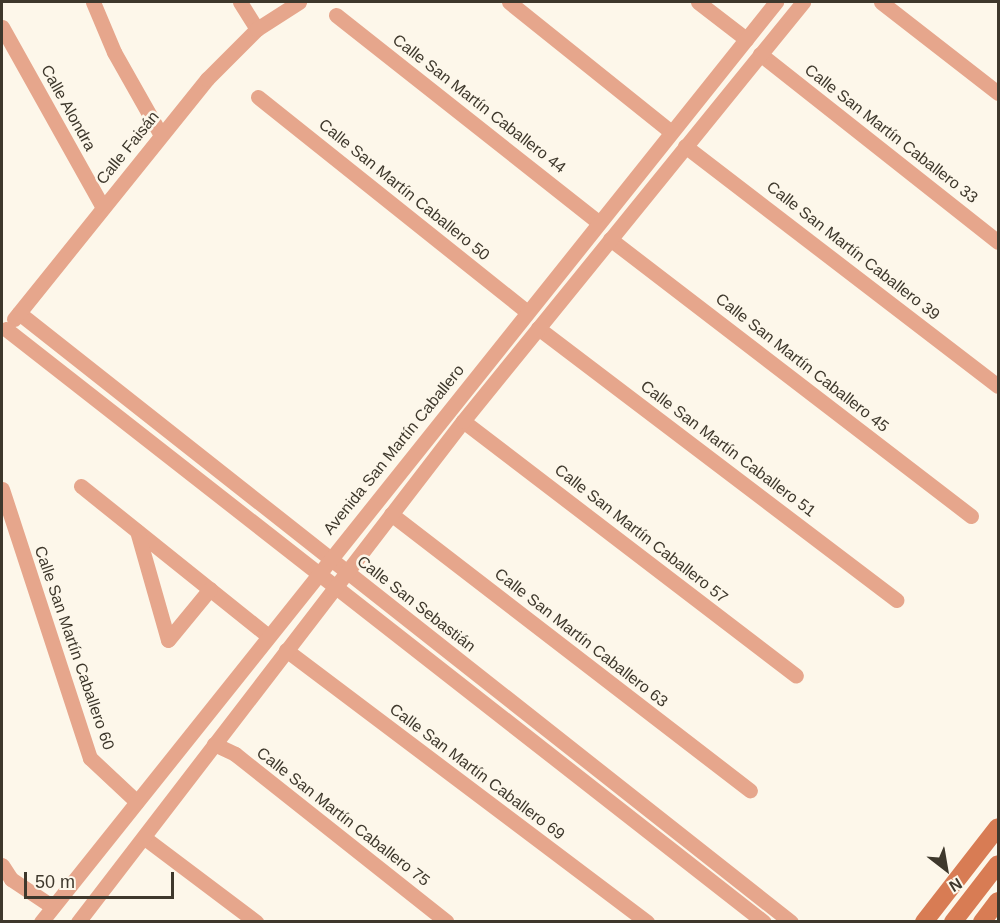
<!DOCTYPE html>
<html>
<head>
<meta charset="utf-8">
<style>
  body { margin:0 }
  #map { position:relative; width:1000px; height:923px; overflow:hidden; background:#fdf7ea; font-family:Arial,sans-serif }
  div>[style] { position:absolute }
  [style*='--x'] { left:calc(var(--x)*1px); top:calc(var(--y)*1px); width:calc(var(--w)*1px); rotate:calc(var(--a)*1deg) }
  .street>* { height:15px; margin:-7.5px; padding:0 7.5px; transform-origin:7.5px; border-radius:7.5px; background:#e6a68c }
  .secondary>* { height:18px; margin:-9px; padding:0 9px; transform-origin:9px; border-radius:9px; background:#d87c54 }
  span { translate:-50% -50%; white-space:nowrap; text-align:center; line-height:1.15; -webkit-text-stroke:5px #fdf7ea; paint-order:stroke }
  .street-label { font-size:16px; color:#3e382c }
  .frame { position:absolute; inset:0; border:3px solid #3e382c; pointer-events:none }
  .north { position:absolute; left:916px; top:839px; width:60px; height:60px; -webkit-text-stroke:4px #fdf7ea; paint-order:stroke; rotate:149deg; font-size:16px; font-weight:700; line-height:24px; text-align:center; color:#3e382c }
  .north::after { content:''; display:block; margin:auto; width:21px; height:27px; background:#3e382c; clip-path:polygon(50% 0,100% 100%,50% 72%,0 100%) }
  .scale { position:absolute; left:24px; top:872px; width:150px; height:27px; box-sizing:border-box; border:3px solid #3e382c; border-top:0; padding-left:8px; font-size:18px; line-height:21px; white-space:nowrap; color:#3e382c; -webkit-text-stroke:4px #fdf7ea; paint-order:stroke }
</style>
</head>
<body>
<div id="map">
  <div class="street">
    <div style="--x:93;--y:2;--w:54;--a:67.2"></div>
    <div style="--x:114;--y:52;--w:95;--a:60.5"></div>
    <div style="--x:240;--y:2;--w:32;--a:58"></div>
    <div style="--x:509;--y:2;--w:206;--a:38.7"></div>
    <div style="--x:698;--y:2;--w:61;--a:37.6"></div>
    <div style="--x:881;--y:2;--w:148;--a:37.9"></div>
    <div style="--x:336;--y:15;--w:334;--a:38.3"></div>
    <div style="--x:2;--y:27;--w:207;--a:60.8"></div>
    <div style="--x:760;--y:54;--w:303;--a:38.3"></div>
    <div style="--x:258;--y:97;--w:344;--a:38.6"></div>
    <div style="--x:685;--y:146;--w:394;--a:37.5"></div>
    <div style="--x:610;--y:239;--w:455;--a:37.5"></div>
    <div style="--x:19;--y:313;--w:983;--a:38.27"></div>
    <div style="--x:14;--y:319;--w:308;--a:-51.2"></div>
    <div style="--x:207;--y:79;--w:71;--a:-45"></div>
    <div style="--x:257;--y:29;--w:50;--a:-32.7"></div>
    <div style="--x:538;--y:328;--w:450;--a:37.2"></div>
    <div style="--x:6;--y:329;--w:962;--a:38.04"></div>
    <div style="--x:463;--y:421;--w:419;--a:37.4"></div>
    <div style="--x:81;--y:486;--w:240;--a:38.7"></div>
    <div style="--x:2;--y:489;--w:283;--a:71.9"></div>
    <div style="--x:90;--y:758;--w:64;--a:43.1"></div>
    <div style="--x:391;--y:514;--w:453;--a:37.6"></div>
    <div style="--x:137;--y:531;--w:113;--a:74.1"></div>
    <div style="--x:168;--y:640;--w:66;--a:-50.5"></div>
    <div style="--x:286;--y:650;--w:452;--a:37"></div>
    <div style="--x:214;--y:744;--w:23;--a:25"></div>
    <div style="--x:235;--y:754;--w:270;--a:38.4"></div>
    <div style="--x:146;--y:839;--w:138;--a:37"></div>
    <div style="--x:2;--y:865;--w:17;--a:57"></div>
    <div style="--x:11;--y:879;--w:50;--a:33.7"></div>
    <div style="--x:41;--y:922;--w:1178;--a:-51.38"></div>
    <div style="--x:78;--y:922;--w:632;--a:-52.46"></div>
    <div style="--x:463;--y:421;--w:540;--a:-50.94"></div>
  </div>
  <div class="secondary">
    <div style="--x:924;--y:922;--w:120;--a:-52.1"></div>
    <div style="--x:953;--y:922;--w:73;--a:-52.2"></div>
    <div style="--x:982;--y:922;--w:26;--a:-53"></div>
  </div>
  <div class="street-label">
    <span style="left:479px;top:104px;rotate:38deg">Calle San Martín Caballero 44</span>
    <span style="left:68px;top:108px;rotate:61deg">Calle Alondra</span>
    <span style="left:891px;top:134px;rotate:38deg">Calle San Martín Caballero 33</span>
    <span style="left:128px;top:148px;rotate:-51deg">Calle Faisán</span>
    <span style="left:404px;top:190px;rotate:39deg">Calle San Martín Caballero 50</span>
    <span style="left:853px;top:251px;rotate:38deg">Calle San Martín Caballero 39</span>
    <span style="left:802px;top:363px;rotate:38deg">Calle San Martín Caballero 45</span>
    <span style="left:728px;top:449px;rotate:37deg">Calle San Martín Caballero 51</span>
    <span style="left:394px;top:450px;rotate:-51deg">Avenida San Martín Caballero</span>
    <span style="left:641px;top:534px;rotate:38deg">Calle San Martín Caballero 57</span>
    <span style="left:416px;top:604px;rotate:38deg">Calle San Sebastián</span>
    <span style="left:581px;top:638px;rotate:38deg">Calle San Martín Caballero 63</span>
    <span style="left:74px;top:648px;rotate:71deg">Calle San Martín Caballero 60</span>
    <span style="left:477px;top:772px;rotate:37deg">Calle San Martín Caballero 69</span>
    <span style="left:343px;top:817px;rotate:38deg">Calle San Martín Caballero 75</span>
  </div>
  <div class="frame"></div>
  <div class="north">N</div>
  <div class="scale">50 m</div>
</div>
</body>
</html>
